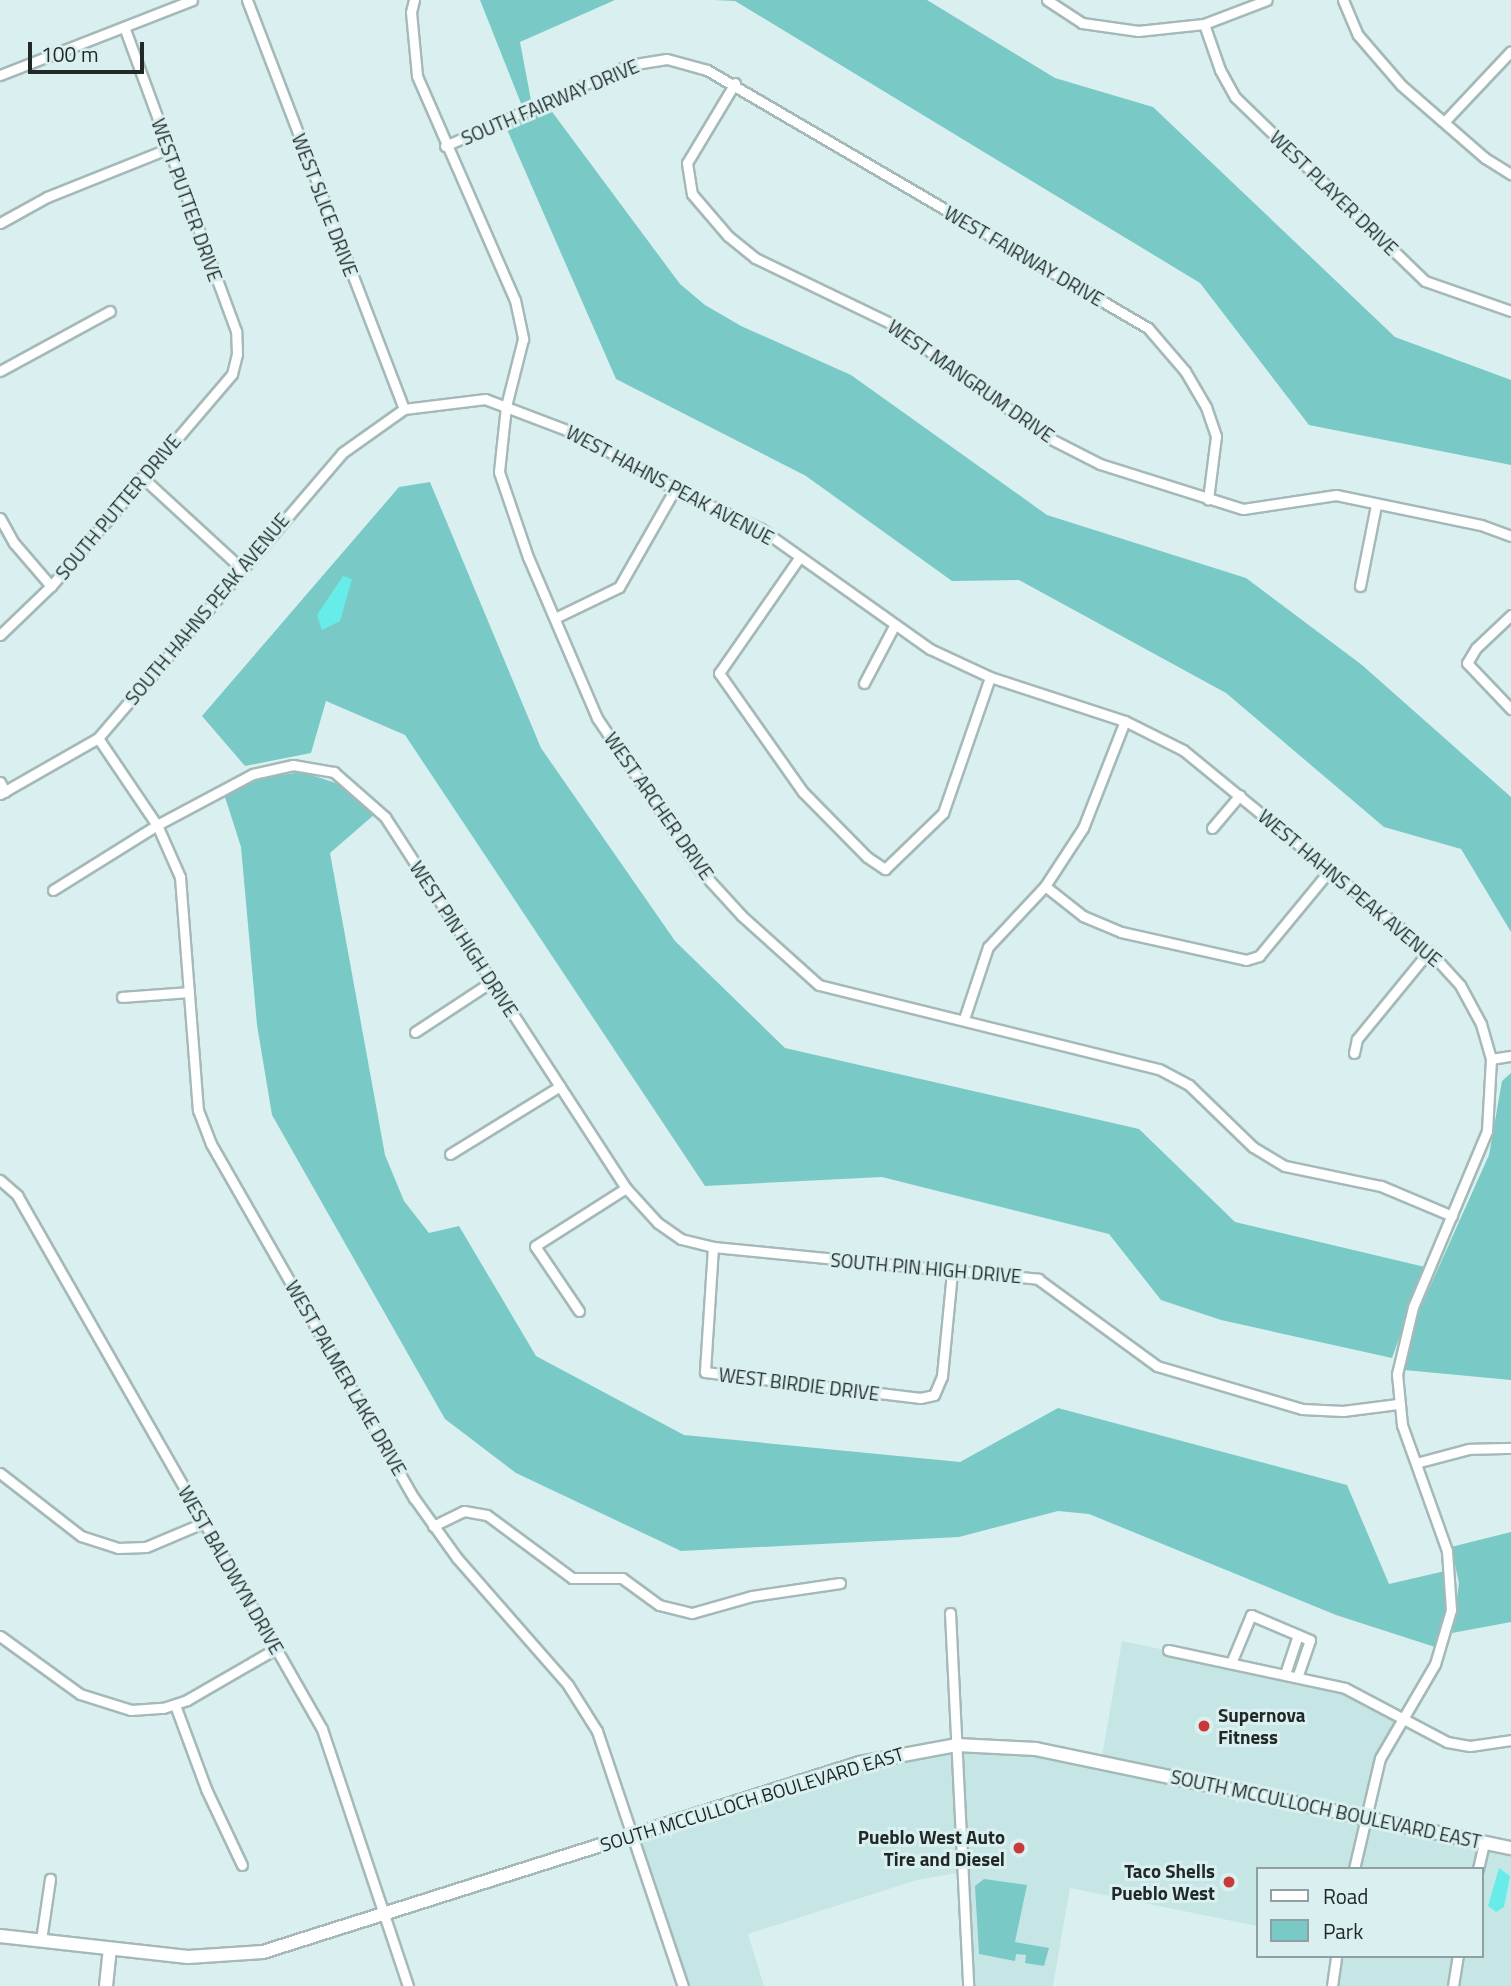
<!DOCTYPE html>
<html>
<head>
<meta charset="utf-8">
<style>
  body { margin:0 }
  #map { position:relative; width:1511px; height:1986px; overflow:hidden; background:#daf0f0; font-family:"Titillium Web",sans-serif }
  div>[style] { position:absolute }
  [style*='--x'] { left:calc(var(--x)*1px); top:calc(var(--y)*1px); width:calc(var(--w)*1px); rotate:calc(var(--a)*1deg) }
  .built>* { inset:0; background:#c6e6e5 }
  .green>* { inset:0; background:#79c9c7 }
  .water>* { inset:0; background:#67ecea }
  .roads { filter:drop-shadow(2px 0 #a4b9b8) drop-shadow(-2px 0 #a4b9b8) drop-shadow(0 2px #a4b9b8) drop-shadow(0 -2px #a4b9b8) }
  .street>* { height:9px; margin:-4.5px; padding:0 4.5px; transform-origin:4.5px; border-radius:4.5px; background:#fff }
  .secondary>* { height:12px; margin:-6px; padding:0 6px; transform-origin:6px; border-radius:6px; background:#fff }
  .dots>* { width:19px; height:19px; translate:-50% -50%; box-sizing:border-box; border:4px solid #daf0f0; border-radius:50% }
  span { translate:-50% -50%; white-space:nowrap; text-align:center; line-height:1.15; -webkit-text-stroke:6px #daf0f0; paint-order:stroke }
  .street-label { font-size:19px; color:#202928 }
  .poi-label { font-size:19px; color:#202928; font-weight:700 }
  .left { translate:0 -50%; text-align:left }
  .right { translate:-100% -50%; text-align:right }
  .legend { position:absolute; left:1256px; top:1867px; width:228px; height:91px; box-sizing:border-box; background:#daf0f0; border:2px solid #90a0a0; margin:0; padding:9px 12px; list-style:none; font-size:21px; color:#202928 }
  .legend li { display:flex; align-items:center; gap:14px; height:35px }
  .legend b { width:35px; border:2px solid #90a0a0 }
  .scale { position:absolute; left:28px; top:42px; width:116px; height:32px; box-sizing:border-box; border:4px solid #202928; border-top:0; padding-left:9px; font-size:21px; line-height:24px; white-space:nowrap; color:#202928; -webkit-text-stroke:5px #daf0f0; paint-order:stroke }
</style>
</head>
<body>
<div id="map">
  <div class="built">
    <div style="clip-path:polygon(1122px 1641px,1328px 1684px,1402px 1718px,1388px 1742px,1364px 1816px,1511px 1848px,1511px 1986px,1332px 1986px,1336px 1956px,1481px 1956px,1481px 1869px,1257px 1869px,1257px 1926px,1070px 1888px,1053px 1986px,968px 1986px,962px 1872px,917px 1880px,748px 1934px,764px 1986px,683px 1986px,635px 1835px,860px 1763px,971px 1744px,1101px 1762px)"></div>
  </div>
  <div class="green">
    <div style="clip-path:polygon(480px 0,615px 0,520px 42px,531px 100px,522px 106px)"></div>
    <div style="clip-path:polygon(714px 0,927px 0,1055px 78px,1153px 107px,1395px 337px,1511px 380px,1511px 465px,1309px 425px,1200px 283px,735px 1px)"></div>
    <div style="clip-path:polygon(547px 105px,680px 284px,705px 305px,741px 326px,851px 375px,1047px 515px,1246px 578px,1362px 665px,1511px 797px,1511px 932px,1461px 849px,1384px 827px,1226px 693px,1019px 580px,952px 581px,806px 476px,616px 379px,505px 125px)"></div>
    <div style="clip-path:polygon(430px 482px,541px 748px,675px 941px,785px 1048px,1139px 1129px,1235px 1222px,1425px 1267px,1392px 1358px,1221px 1320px,1161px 1300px,1109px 1234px,882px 1177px,705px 1186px,405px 735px,326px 701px,311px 753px,245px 766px,202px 716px,399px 487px)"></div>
    <div style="clip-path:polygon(302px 772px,345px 786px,375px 814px,330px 853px,385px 1155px,404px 1201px,429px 1233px,459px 1226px,536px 1356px,684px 1435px,960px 1462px,1058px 1408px,1347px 1485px,1389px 1584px,1445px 1571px,1445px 1614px,1435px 1647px,1336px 1615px,1089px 1514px,1058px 1511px,959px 1537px,681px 1551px,516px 1473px,445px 1419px,272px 1115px,257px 1025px,241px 847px,224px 794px,260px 778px)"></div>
    <div style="clip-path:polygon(1511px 1073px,1511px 1380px,1404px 1370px,1411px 1329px,1489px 1155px,1502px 1081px)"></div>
    <div style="clip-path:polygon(1511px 1532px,1511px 1622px,1452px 1633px,1459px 1583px,1451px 1547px)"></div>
    <div style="clip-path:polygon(984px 1879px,1027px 1885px,1015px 1942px,1049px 1948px,1044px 1966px,1025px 1963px,1026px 1955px,1016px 1954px,1015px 1961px,979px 1954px,975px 1886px)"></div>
  </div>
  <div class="water">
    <div style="clip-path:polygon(343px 576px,352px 579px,340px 621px,322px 630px,317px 615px)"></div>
    <div style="clip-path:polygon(1499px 1868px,1510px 1876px,1504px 1907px,1496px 1912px,1488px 1906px)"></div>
  </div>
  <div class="roads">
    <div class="street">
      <div style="--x:247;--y:0;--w:438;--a:69"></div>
      <div style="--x:414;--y:0;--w:12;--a:104"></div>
      <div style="--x:411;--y:12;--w:64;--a:84.6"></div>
      <div style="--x:417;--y:76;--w:244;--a:66.4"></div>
      <div style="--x:515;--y:300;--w:40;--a:78"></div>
      <div style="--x:523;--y:339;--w:69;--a:104.2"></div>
      <div style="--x:506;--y:406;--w:66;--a:96.1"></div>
      <div style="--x:499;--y:472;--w:90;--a:71.2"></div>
      <div style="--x:528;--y:557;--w:175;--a:66.8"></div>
      <div style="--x:597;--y:718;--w:184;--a:55.9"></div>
      <div style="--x:700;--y:870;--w:62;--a:47.6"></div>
      <div style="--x:742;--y:916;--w:103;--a:41.9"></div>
      <div style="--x:819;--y:985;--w:350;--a:13.9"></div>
      <div style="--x:1159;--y:1069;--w:34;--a:28"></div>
      <div style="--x:1189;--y:1085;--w:89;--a:44.1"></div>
      <div style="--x:1253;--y:1147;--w:37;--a:31"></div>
      <div style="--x:1285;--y:1166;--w:98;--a:11.8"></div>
      <div style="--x:1381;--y:1186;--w:77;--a:22.9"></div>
      <div style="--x:1047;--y:0;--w:42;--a:33.3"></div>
      <div style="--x:1082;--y:23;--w:57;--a:8.1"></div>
      <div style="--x:1138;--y:31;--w:66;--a:-6.1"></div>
      <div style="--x:1204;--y:24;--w:67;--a:-20.9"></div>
      <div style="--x:1343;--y:0;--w:38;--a:67"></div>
      <div style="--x:1358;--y:35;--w:66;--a:49.3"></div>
      <div style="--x:1401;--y:85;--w:111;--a:41"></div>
      <div style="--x:1485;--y:158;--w:31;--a:32"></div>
      <div style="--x:1204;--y:24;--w:49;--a:70.8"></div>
      <div style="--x:1220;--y:70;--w:31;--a:61"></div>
      <div style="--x:1235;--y:97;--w:264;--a:44.1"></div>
      <div style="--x:1425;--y:281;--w:91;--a:19.2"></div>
      <div style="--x:0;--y:75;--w:206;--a:-21.3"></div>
      <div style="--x:735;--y:83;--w:93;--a:121"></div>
      <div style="--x:687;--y:163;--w:31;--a:81"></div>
      <div style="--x:692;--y:194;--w:55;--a:49.4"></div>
      <div style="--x:728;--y:236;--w:35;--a:39"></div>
      <div style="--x:755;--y:258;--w:154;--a:25.7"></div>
      <div style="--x:894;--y:325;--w:190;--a:36.2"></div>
      <div style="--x:1047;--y:437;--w:59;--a:27"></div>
      <div style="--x:1100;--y:464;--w:150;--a:17.5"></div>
      <div style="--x:1243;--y:509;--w:94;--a:-8.6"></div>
      <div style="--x:1336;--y:495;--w:148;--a:11.7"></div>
      <div style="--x:1481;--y:525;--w:32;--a:20"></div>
      <div style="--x:1445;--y:121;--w:96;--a:-46.7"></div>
      <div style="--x:445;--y:146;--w:201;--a:-23.8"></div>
      <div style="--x:629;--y:65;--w:38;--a:-9"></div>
      <div style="--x:667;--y:59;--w:41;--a:15.4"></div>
      <div style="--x:707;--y:70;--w:511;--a:30.33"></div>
      <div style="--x:1148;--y:328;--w:57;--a:49.3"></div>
      <div style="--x:1185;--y:371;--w:42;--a:59.7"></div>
      <div style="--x:1206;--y:407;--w:31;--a:71"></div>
      <div style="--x:1216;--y:436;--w:64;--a:97.2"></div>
      <div style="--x:0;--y:223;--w:54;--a:-29"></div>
      <div style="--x:47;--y:197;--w:129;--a:-21.8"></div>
      <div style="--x:0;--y:371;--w:125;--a:-28.6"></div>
      <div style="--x:142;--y:477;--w:133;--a:42.6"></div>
      <div style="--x:0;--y:518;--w:29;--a:61"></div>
      <div style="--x:14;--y:543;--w:57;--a:49.3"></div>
      <div style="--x:799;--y:558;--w:140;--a:124.8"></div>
      <div style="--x:719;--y:673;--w:146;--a:54.8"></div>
      <div style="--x:803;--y:792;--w:91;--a:45.4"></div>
      <div style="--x:867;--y:857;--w:22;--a:34"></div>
      <div style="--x:885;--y:869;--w:81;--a:-44"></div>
      <div style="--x:943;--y:813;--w:144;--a:-70.9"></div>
      <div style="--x:1360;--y:586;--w:83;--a:-78.8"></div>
      <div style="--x:1511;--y:615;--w:48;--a:136.7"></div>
      <div style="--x:1476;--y:648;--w:17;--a:121"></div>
      <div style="--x:1467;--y:663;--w:64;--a:46.3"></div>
      <div style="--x:555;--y:618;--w:71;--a:-25.8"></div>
      <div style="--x:619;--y:587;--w:113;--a:-60.3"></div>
      <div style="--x:0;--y:635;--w:71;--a:-43.9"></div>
      <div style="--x:51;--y:586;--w:279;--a:-49.5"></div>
      <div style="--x:232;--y:374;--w:21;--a:-76"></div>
      <div style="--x:237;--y:354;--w:23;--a:-92"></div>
      <div style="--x:236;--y:331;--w:324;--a:-110.2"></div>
      <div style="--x:864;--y:683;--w:64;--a:-62.2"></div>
      <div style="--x:98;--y:738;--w:105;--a:55.9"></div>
      <div style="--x:157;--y:825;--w:57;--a:66.1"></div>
      <div style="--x:180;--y:877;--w:234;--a:85.6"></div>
      <div style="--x:198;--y:1110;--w:36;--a:69"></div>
      <div style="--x:211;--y:1144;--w:408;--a:60.2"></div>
      <div style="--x:414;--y:1498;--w:74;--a:54.4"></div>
      <div style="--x:457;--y:1558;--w:169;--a:48.8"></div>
      <div style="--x:568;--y:1685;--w:54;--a:57.8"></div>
      <div style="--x:597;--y:1731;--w:269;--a:71.4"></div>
      <div style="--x:0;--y:782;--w:11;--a:63"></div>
      <div style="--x:0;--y:794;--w:113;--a:-29.7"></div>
      <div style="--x:98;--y:738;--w:375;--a:-49.4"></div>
      <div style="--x:342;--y:453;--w:76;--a:-35.4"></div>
      <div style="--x:404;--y:409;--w:82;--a:-7"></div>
      <div style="--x:485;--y:399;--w:102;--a:20.8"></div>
      <div style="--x:580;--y:435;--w:109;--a:29.6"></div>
      <div style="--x:675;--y:489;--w:95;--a:24.9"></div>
      <div style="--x:761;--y:529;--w:207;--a:35.4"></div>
      <div style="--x:930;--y:649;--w:66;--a:25"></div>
      <div style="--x:990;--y:677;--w:142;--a:18.1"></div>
      <div style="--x:1125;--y:721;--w:65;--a:26.6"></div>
      <div style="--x:1183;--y:750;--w:318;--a:39.3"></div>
      <div style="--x:1429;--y:951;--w:46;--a:47.6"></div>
      <div style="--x:1460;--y:985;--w:44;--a:61.7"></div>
      <div style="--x:1481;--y:1024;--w:36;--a:74"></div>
      <div style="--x:1491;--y:1059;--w:72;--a:93.2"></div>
      <div style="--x:1487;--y:1131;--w:191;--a:112.8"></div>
      <div style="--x:1413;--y:1307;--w:69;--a:103.4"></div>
      <div style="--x:1397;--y:1374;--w:51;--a:84.4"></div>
      <div style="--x:1402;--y:1425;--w:134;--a:70.3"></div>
      <div style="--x:1447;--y:1551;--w:59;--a:86.1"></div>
      <div style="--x:1451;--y:1610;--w:56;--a:106.5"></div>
      <div style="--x:1435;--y:1664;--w:109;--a:120.3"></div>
      <div style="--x:1380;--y:1758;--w:114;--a:103.2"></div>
      <div style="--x:1212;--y:828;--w:43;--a:-49.7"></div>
      <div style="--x:1045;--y:886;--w:48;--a:38.3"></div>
      <div style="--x:1083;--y:916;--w:41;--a:22.8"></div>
      <div style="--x:1121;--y:932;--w:128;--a:12.6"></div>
      <div style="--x:1246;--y:960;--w:14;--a:-17"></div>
      <div style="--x:1259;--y:956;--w:110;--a:-50.5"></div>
      <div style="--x:53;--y:890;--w:123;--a:-32"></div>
      <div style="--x:157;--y:825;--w:109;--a:-28"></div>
      <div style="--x:253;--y:774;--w:41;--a:-12.7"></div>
      <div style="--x:293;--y:765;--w:42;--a:9.7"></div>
      <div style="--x:334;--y:772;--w:68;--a:41.4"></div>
      <div style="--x:385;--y:817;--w:442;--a:57"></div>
      <div style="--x:626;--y:1188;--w:47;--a:47.6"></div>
      <div style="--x:658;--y:1223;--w:28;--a:35"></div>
      <div style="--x:681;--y:1239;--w:33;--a:14"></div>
      <div style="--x:713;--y:1247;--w:327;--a:5.6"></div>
      <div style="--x:1038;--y:1279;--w:147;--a:36.2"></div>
      <div style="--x:1157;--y:1366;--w:151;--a:16.5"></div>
      <div style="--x:1302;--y:1409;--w:41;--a:2.8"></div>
      <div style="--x:1343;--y:1411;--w:55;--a:-7.3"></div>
      <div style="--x:122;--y:997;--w:67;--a:-4.3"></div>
      <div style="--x:964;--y:1019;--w:76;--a:-71.6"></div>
      <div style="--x:988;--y:947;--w:83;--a:-46.9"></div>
      <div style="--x:1045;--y:886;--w:69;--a:-56.8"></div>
      <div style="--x:1083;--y:828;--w:115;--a:-68.6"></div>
      <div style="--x:415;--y:1032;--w:91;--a:-33.3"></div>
      <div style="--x:1354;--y:1053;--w:14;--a:-78"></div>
      <div style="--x:1357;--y:1039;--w:114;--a:-50.7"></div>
      <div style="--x:1491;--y:1059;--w:20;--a:-9"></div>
      <div style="--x:450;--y:1154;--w:129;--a:-31.7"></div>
      <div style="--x:0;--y:1180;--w:23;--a:41"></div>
      <div style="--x:17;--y:1195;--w:615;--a:60.27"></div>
      <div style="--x:322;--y:1729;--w:271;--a:71.5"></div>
      <div style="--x:713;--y:1247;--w:125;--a:93.7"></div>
      <div style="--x:705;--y:1372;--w:217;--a:6.9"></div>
      <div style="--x:920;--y:1398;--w:14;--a:-12"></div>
      <div style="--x:934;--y:1395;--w:21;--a:-67"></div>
      <div style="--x:942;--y:1376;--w:104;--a:-84.5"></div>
      <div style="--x:579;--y:1311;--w:78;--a:-124.1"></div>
      <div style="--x:535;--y:1246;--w:108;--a:-32.5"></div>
      <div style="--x:1416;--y:1463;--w:55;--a:-14.8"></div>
      <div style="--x:1469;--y:1449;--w:42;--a:-1.4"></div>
      <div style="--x:0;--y:1473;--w:103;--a:37.9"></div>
      <div style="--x:81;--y:1536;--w:39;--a:18"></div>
      <div style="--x:118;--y:1548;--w:28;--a:-2"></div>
      <div style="--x:146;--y:1547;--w:62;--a:-22.8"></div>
      <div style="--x:433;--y:1526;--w:34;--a:-26"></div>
      <div style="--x:464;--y:1511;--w:23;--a:10"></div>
      <div style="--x:487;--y:1515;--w:106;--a:36.5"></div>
      <div style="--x:572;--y:1578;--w:50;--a:0"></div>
      <div style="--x:622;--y:1578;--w:46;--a:36.1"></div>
      <div style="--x:659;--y:1605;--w:34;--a:14"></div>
      <div style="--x:692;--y:1613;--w:62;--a:-15.8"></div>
      <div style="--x:752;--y:1596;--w:89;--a:-8.4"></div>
      <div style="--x:950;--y:1613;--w:373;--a:87.2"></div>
      <div style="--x:0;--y:1636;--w:99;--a:35.9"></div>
      <div style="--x:80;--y:1694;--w:53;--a:17.4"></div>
      <div style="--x:131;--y:1710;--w:32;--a:-4"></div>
      <div style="--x:163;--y:1708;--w:25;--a:-18"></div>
      <div style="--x:187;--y:1700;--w:104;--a:-30"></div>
      <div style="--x:1168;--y:1650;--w:181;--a:12.1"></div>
      <div style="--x:1345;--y:1688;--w:115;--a:27.9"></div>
      <div style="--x:1447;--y:1742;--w:23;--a:10"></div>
      <div style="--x:1470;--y:1746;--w:41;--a:-8.3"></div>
      <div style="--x:1231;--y:1663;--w:52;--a:-67.4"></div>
      <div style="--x:1251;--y:1615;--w:64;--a:23"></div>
      <div style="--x:1310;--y:1640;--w:39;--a:109"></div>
      <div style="--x:1285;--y:1674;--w:41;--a:-71.6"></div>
      <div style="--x:175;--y:1705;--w:90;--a:69.7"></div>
      <div style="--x:206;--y:1789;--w:84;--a:64.7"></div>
      <div style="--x:1478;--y:1869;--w:28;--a:-77"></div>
      <div style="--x:41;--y:1940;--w:62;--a:-81.6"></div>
      <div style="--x:1332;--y:1986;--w:30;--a:-82"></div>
      <div style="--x:1453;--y:1986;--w:30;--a:-81"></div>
    </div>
    <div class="secondary">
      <div style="--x:0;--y:1936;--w:189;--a:6.4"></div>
      <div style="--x:188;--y:1957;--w:75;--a:-3.8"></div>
      <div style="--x:263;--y:1952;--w:626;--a:-17.57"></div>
      <div style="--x:860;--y:1763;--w:99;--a:-10.5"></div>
      <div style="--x:957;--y:1745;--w:79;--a:2.9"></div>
      <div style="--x:1036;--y:1749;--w:485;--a:11.8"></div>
      <div style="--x:106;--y:1986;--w:37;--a:-84"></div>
    </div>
  </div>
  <div class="dots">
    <div style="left:1204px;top:1726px;background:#c83a39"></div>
    <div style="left:1019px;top:1848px;background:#c83a39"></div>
    <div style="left:1229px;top:1882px;background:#c83a39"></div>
  </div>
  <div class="street-label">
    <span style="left:550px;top:102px;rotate:-23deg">SOUTH FAIRWAY DRIVE</span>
    <span style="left:1334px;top:193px;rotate:44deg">WEST PLAYER DRIVE</span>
    <span style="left:187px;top:200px;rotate:70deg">WEST PUTTER DRIVE</span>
    <span style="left:325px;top:205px;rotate:69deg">WEST SLICE DRIVE</span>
    <span style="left:1024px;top:256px;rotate:30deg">WEST FAIRWAY DRIVE</span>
    <span style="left:971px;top:381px;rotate:35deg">WEST MANGRUM DRIVE</span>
    <span style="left:670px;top:485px;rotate:28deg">WEST HAHNS PEAK AVENUE</span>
    <span style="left:118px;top:507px;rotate:-50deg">SOUTH PUTTER DRIVE</span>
    <span style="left:207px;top:609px;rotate:-50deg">SOUTH HAHNS PEAK AVENUE</span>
    <span style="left:659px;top:806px;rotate:55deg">WEST ARCHER DRIVE</span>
    <span style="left:1350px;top:888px;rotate:40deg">WEST HAHNS PEAK AVENUE</span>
    <span style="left:464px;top:939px;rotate:57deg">WEST PIN HIGH DRIVE</span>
    <span style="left:926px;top:1268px;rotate:5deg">SOUTH PIN HIGH DRIVE</span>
    <span style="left:346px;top:1378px;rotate:60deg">WEST PALMER LAKE DRIVE</span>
    <span style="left:799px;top:1384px;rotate:7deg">WEST BIRDIE DRIVE</span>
    <span style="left:231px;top:1570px;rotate:60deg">WEST BALDWYN DRIVE</span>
    <span style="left:752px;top:1799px;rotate:-17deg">SOUTH MCCULLOCH BOULEVARD EAST</span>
    <span style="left:1326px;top:1809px;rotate:12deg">SOUTH MCCULLOCH BOULEVARD EAST</span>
  </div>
  <div class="poi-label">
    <span class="left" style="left:1218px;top:1726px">Supernova<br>Fitness</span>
    <span class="right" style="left:1005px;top:1848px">Pueblo West Auto<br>Tire and Diesel</span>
    <span class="right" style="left:1215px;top:1882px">Taco Shells<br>Pueblo West</span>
  </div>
  <ul class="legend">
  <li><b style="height:9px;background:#fff"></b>Road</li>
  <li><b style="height:19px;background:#79c9c7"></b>Park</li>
  </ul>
  <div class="scale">100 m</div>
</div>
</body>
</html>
